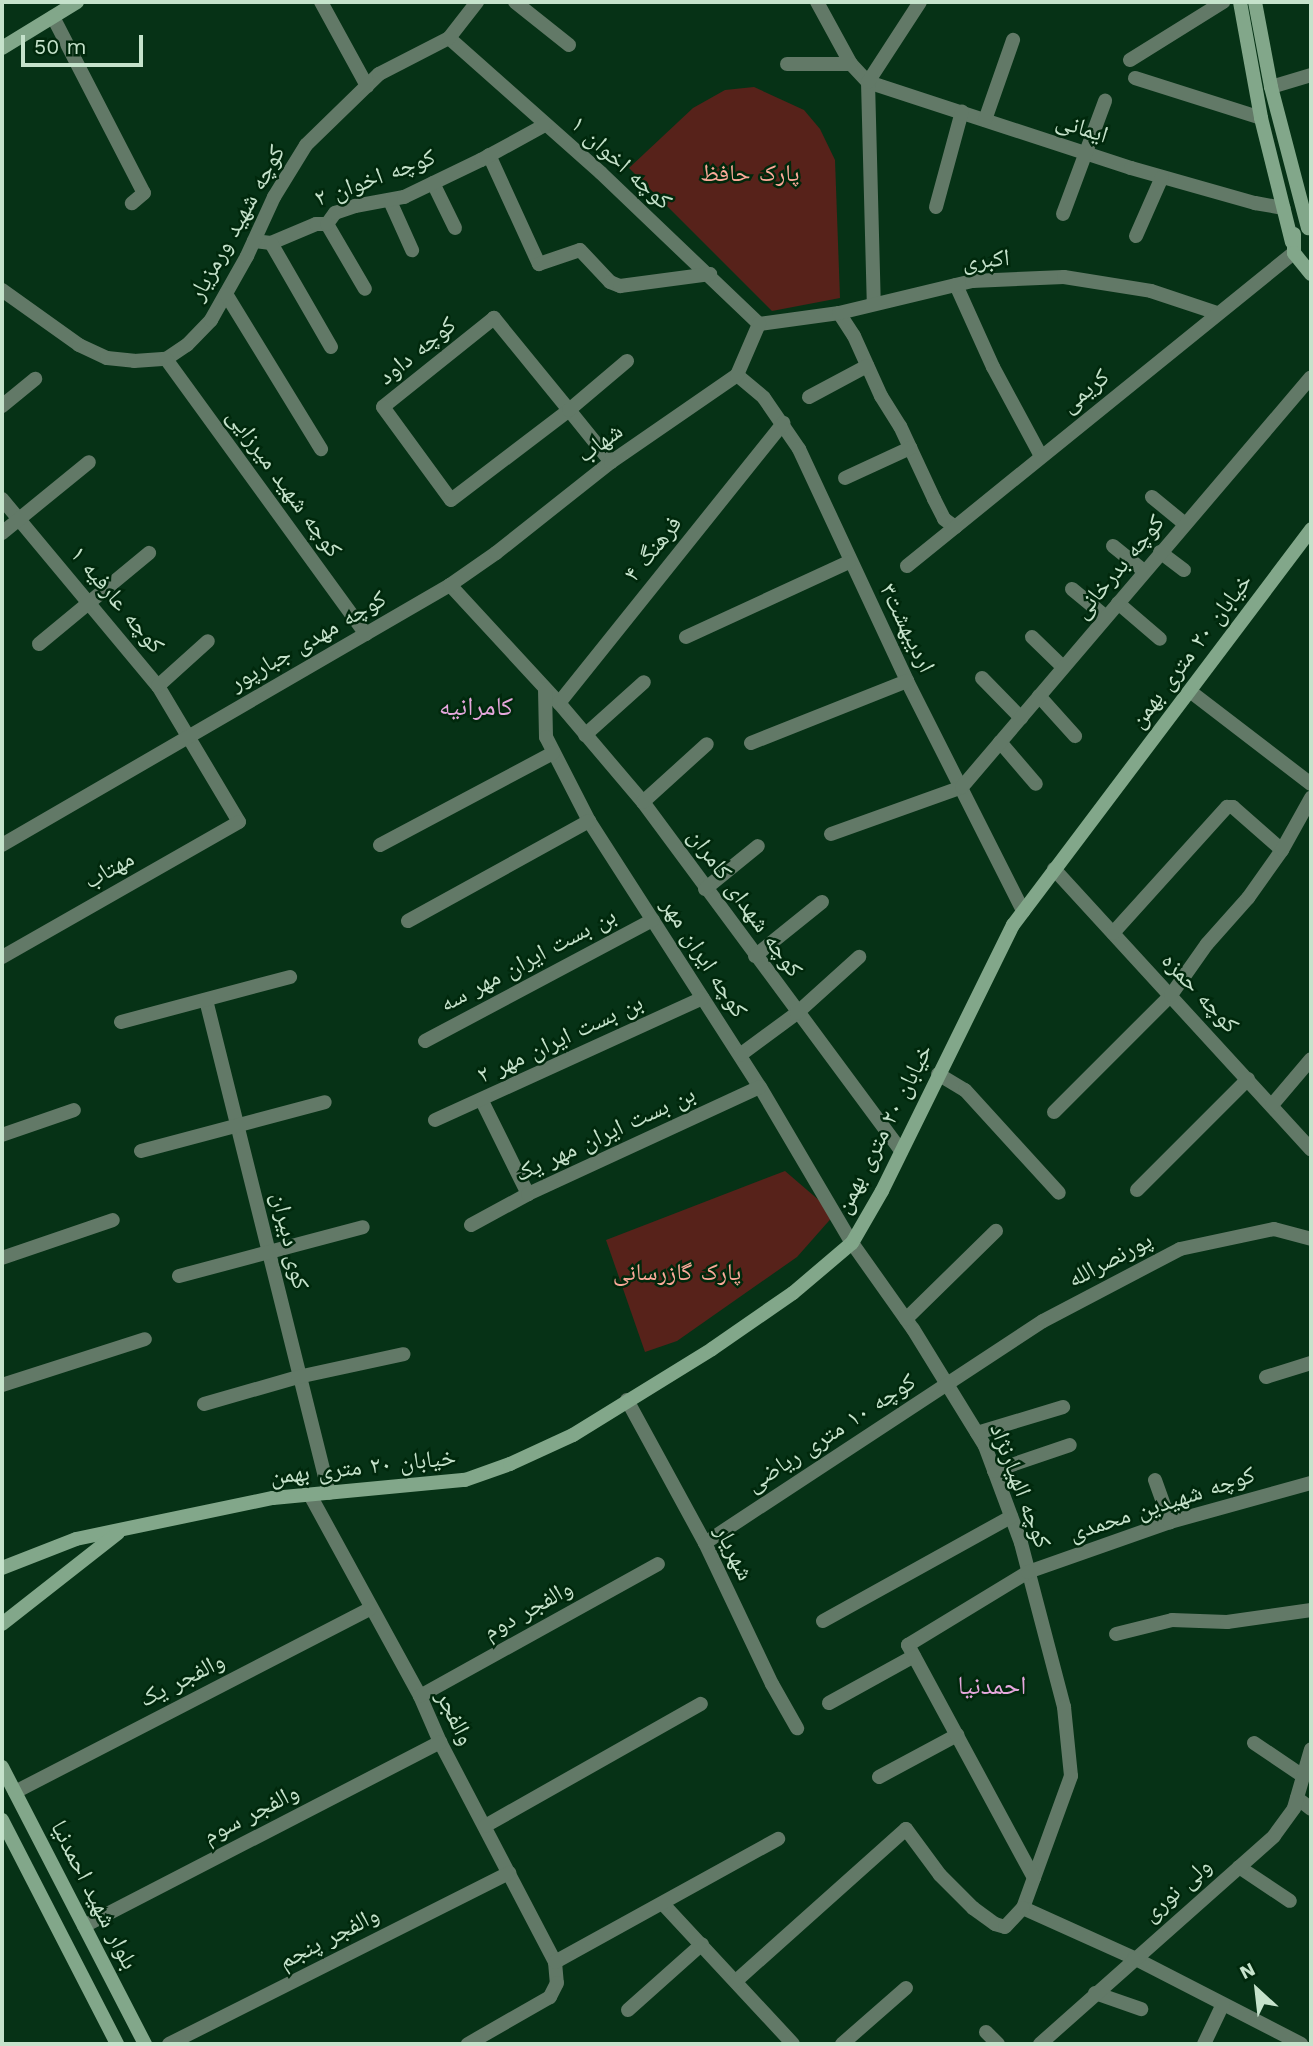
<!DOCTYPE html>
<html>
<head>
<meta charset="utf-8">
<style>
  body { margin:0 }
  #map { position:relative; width:1313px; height:2046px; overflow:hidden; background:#063216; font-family:"Work Sans","Noto Naskh Arabic",sans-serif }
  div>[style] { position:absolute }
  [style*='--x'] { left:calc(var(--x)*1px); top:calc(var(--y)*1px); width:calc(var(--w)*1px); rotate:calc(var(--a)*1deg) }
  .green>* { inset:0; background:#57221a }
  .street>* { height:14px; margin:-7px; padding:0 7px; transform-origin:7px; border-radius:7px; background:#627967 }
  .secondary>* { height:14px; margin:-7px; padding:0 7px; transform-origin:7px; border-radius:7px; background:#82a78a }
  span { translate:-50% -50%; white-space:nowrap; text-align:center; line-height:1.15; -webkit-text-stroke:5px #00280c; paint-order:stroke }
  .street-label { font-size:24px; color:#c5e2cb }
  .park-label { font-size:24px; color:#faa999 }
  .neighbourhood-label { font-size:26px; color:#e6a8de }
  .frame { position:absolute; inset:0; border:4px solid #c5e2cb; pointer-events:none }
  .north { position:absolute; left:1222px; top:1955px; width:70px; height:70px; -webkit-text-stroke:5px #00280c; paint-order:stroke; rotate:333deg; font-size:19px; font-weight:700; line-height:28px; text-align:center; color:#c5e2cb }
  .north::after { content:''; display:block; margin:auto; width:24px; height:32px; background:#c5e2cb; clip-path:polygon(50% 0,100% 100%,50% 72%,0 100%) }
  .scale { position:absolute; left:21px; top:35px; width:122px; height:32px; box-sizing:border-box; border:4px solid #c5e2cb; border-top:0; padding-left:9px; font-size:21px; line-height:24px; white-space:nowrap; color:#c5e2cb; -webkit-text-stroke:5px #00280c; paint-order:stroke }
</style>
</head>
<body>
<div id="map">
  <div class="green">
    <div style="clip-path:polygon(754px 87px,804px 110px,820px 129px,835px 160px,840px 298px,772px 311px,629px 168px,693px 108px,725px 90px)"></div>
    <div style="clip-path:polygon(785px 1171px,835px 1214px,797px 1257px,677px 1341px,645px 1352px,606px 1240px)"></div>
  </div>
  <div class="street">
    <div style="--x:321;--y:2;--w:96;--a:61.3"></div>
    <div style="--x:515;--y:2;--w:69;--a:38.5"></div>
    <div style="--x:817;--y:2;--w:71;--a:61.3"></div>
    <div style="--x:851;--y:64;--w:25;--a:47"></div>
    <div style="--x:868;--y:82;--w:277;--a:18.1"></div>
    <div style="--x:1131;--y:168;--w:129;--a:15.8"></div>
    <div style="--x:1255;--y:203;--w:29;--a:10"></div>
    <div style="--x:53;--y:17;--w:198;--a:62.7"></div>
    <div style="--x:144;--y:193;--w:16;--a:140"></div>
    <div style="--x:449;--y:38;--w:203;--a:41.6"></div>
    <div style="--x:601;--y:173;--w:219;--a:43.7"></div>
    <div style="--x:1130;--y:60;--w:110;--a:-31.9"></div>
    <div style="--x:787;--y:64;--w:64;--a:0"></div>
    <div style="--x:1135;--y:78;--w:132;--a:17.6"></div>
    <div style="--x:868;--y:82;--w:222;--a:88.5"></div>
    <div style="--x:868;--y:82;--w:95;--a:-57"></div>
    <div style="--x:1271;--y:87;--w:42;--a:-16.7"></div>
    <div style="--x:985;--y:120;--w:85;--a:-70.7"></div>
    <div style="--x:489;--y:155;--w:120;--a:65.4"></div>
    <div style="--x:539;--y:264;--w:43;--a:-18.9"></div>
    <div style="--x:580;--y:250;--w:44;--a:46.8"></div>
    <div style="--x:610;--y:282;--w:11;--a:22"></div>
    <div style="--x:620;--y:286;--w:91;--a:-7.6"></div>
    <div style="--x:433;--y:183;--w:50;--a:63.9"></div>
    <div style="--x:390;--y:201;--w:54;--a:65.8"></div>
    <div style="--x:936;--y:207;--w:99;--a:-74.8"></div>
    <div style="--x:1063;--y:214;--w:121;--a:-69.6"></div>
    <div style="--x:327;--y:224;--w:75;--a:59.7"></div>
    <div style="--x:1136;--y:236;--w:64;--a:-66.2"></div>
    <div style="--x:254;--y:241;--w:17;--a:7"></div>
    <div style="--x:271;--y:243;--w:49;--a:-22.9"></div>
    <div style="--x:316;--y:224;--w:11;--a:0"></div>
    <div style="--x:327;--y:224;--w:14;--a:-54"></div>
    <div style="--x:335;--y:213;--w:21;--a:-19"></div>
    <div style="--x:355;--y:206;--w:50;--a:-10.4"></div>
    <div style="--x:404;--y:197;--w:85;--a:-25.7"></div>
    <div style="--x:481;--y:160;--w:73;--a:-28.7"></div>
    <div style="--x:271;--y:243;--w:120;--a:60"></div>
    <div style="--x:956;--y:285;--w:90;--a:65.7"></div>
    <div style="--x:993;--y:367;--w:101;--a:61.7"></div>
    <div style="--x:2;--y:290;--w:95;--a:35.5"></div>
    <div style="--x:79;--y:345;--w:31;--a:25"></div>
    <div style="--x:107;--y:358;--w:27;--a:6"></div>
    <div style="--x:134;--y:361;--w:32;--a:-4"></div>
    <div style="--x:166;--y:359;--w:25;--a:-34"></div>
    <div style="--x:187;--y:345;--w:35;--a:-46"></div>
    <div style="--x:211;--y:320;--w:73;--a:-60.6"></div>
    <div style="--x:247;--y:256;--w:65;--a:-65.4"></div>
    <div style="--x:274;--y:197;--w:61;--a:-58.4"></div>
    <div style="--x:306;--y:145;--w:102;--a:-44.2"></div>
    <div style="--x:379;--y:74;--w:79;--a:-27.2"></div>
    <div style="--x:449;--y:38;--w:46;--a:-52.1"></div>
    <div style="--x:226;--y:294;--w:182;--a:58.5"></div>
    <div style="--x:839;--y:313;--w:27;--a:57"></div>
    <div style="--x:854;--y:336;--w:66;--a:65.8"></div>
    <div style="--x:881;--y:396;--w:36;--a:58"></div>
    <div style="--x:900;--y:426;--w:81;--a:65"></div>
    <div style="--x:934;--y:499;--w:22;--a:63"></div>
    <div style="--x:944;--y:519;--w:14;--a:36"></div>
    <div style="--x:759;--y:324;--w:81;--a:-7.8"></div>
    <div style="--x:839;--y:313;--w:137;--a:-13.5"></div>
    <div style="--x:972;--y:281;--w:92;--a:-2.5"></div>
    <div style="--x:1064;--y:277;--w:88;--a:9.1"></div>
    <div style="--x:1151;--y:291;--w:70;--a:18.4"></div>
    <div style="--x:166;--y:359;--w:340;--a:54"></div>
    <div style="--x:737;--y:375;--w:35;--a:40"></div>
    <div style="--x:764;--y:398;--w:62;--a:55.5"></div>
    <div style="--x:799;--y:449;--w:256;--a:65"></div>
    <div style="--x:907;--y:681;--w:258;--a:63.2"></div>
    <div style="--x:809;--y:397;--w:66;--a:-28.1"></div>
    <div style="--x:2;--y:406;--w:43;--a:-39.3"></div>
    <div style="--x:611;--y:462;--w:67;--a:-128.9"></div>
    <div style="--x:569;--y:410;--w:119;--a:-129.2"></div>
    <div style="--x:494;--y:318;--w:142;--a:141.3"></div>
    <div style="--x:383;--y:407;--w:115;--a:53.8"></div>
    <div style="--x:451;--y:500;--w:148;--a:-37.3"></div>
    <div style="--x:569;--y:410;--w:76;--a:-40.2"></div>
    <div style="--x:845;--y:478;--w:72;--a:-24.8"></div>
    <div style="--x:1152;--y:497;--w:43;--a:39.3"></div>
    <div style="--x:2;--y:499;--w:244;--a:50.2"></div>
    <div style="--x:158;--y:686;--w:158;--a:59.2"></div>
    <div style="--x:239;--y:822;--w:273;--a:150.3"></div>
    <div style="--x:2;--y:533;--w:112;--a:-39.2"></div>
    <div style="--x:1113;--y:546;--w:40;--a:39"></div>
    <div style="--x:1160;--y:552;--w:30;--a:37"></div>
    <div style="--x:907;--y:566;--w:498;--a:-39"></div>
    <div style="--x:450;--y:585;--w:161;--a:47.3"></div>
    <div style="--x:559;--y:703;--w:130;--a:49.7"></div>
    <div style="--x:643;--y:802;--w:434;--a:53.5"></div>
    <div style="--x:1072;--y:589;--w:44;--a:39.5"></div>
    <div style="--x:1118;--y:603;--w:55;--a:40.6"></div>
    <div style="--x:686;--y:637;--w:179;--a:-24.7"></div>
    <div style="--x:1032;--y:637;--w:43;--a:44.1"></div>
    <div style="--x:39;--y:644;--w:143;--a:-39.6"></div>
    <div style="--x:982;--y:678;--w:56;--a:45.7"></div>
    <div style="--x:158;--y:686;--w:67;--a:-42"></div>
    <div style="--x:545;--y:689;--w:48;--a:88.8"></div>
    <div style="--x:546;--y:737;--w:94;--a:62.9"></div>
    <div style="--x:589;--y:821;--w:316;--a:57.3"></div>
    <div style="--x:760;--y:1087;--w:181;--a:59.5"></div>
    <div style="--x:852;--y:1243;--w:105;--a:54.7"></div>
    <div style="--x:913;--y:1329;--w:137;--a:58.4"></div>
    <div style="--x:985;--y:1446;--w:103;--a:69.6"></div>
    <div style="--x:1021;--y:1543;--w:170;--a:75.3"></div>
    <div style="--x:1064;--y:1707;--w:69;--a:84.2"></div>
    <div style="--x:1071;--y:1776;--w:140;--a:110"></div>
    <div style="--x:1023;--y:1908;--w:122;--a:24.2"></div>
    <div style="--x:1134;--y:1958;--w:188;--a:27.2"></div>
    <div style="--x:1191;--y:692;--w:151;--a:37.5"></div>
    <div style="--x:1039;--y:696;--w:54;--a:48"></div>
    <div style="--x:559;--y:703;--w:359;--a:-51.3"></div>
    <div style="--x:585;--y:735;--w:79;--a:-41.9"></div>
    <div style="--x:1000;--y:742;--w:55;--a:49.4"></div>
    <div style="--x:751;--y:743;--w:168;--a:-21.7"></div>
    <div style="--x:643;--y:802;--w:86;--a:-42.2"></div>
    <div style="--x:831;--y:834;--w:139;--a:-19.7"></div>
    <div style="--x:962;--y:787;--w:538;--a:-49.59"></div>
    <div style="--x:2;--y:845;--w:518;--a:-30.13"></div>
    <div style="--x:450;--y:585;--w:56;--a:-34.8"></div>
    <div style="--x:496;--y:553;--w:147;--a:-38.4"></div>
    <div style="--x:611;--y:462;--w:153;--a:-34.6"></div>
    <div style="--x:737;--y:375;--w:56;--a:-66.7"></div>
    <div style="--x:380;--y:845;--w:196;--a:-28"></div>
    <div style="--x:1054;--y:869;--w:380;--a:47.5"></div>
    <div style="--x:705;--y:889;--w:68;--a:-39.1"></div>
    <div style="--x:408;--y:921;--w:207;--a:-28.9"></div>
    <div style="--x:1113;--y:933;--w:170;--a:-47.9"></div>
    <div style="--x:1227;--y:807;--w:6;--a:0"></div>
    <div style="--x:1233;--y:807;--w:65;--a:41.3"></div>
    <div style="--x:755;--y:956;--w:86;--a:-38.9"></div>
    <div style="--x:206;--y:1000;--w:508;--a:75.99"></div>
    <div style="--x:121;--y:1022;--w:175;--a:-14.9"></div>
    <div style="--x:425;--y:1041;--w:258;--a:-28"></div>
    <div style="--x:740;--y:1055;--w:71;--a:-36.4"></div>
    <div style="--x:797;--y:1013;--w:84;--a:-42.1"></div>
    <div style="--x:938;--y:1074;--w:31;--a:31"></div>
    <div style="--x:965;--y:1090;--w:139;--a:47.6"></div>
    <div style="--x:482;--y:1101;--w:104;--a:63.7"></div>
    <div style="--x:1272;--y:1105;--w:60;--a:-49.7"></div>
    <div style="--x:1054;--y:1112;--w:165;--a:-45"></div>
    <div style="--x:1171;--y:995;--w:62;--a:-54.8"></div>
    <div style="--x:1207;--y:944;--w:62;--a:-48.3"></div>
    <div style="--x:1248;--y:898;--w:59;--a:-54.7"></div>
    <div style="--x:1282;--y:850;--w:60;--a:-60.9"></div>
    <div style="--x:435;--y:1120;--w:294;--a:-24.5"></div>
    <div style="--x:2;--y:1135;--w:76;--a:-19.1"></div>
    <div style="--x:141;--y:1151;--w:190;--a:-14.9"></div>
    <div style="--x:1137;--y:1190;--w:157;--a:-45"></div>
    <div style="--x:471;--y:1225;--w:65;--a:-28.5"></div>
    <div style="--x:528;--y:1194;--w:255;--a:-24.8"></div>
    <div style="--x:2;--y:1258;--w:117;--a:-18.9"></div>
    <div style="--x:179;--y:1276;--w:190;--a:-14.9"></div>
    <div style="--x:906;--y:1319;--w:126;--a:-44.4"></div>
    <div style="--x:1266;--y:1377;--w:47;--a:-17.3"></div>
    <div style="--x:2;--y:1385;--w:150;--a:-17.8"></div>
    <div style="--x:627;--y:1400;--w:163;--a:61.4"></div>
    <div style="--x:705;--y:1543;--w:156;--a:64.6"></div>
    <div style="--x:772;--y:1684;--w:51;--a:60.4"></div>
    <div style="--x:204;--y:1404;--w:98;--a:-16"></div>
    <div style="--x:298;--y:1377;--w:108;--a:-12.2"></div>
    <div style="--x:977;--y:1433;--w:90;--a:-16.8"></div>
    <div style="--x:994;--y:1471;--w:80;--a:-18.9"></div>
    <div style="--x:1155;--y:1480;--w:45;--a:70.3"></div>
    <div style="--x:310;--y:1495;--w:229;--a:61.3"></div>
    <div style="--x:420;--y:1696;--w:50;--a:66.5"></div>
    <div style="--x:440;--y:1742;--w:248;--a:62.4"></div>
    <div style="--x:555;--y:1962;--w:21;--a:85"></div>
    <div style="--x:557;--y:1983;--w:16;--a:117"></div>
    <div style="--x:550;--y:1997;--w:95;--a:150.2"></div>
    <div style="--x:705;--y:1543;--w:404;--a:-33.3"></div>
    <div style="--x:1043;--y:1321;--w:155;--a:-27.7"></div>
    <div style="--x:1180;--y:1249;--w:96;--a:-12"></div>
    <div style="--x:1274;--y:1229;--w:38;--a:15"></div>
    <div style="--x:823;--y:1621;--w:215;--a:-29"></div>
    <div style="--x:1116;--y:1634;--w:58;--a:-14"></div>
    <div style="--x:1172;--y:1620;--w:55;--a:2.1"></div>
    <div style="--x:1227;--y:1622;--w:85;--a:-8.1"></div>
    <div style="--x:420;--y:1696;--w:272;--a:-29"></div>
    <div style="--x:829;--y:1703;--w:97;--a:-28.9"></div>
    <div style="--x:1254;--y:1743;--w:59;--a:34"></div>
    <div style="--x:879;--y:1777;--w:89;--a:-28.3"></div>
    <div style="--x:15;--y:1792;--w:399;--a:-27.3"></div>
    <div style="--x:1297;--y:1798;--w:18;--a:38"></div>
    <div style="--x:485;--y:1826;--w:248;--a:-29.5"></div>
    <div style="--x:1239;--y:1867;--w:61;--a:33.7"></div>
    <div style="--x:1034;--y:1878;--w:265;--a:-118.4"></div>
    <div style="--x:908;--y:1645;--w:140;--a:-31.3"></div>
    <div style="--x:1028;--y:1572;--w:151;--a:-19.4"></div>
    <div style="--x:1170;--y:1522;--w:146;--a:-15.5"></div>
    <div style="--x:663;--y:1904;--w:191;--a:47.1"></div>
    <div style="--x:84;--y:1926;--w:401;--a:-27.3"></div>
    <div style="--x:555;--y:1962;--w:255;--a:-28.9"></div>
    <div style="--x:736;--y:1981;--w:228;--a:-41.8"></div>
    <div style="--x:906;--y:1829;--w:57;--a:53.5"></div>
    <div style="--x:940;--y:1875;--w:47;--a:45"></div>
    <div style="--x:973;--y:1908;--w:27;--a:36"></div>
    <div style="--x:995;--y:1924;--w:10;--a:17"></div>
    <div style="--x:1005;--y:1927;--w:26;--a:-47"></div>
    <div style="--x:1095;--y:1993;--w:49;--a:19.2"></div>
    <div style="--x:628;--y:2010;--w:99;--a:-41.7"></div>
    <div style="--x:986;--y:2032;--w:17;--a:45"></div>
    <div style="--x:169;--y:2044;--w:381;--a:-26.7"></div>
    <div style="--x:842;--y:2044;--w:85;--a:-41.2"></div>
    <div style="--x:1040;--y:2044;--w:313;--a:-41.6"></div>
    <div style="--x:1274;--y:1836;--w:34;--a:-54"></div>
    <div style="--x:1294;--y:1808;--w:61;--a:-73.9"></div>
    <div style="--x:1204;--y:2044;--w:44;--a:-64.6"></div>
  </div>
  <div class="secondary">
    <div style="--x:1240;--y:2;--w:118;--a:79.7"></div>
    <div style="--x:1261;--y:118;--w:128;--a:76"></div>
    <div style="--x:1255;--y:2;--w:86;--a:79.3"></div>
    <div style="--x:1271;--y:87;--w:146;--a:75.3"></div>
    <div style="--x:2;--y:48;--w:88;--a:-31.5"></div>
    <div style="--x:1294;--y:234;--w:19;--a:90"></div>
    <div style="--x:1294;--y:253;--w:27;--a:51"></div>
    <div style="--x:2;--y:1568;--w:79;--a:-21.4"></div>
    <div style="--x:76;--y:1539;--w:201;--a:-11.8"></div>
    <div style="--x:273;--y:1498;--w:193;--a:-5.4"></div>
    <div style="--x:465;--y:1480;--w:48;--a:-19.6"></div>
    <div style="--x:510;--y:1464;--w:69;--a:-24.7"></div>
    <div style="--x:573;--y:1435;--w:163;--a:-31.7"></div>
    <div style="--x:712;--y:1349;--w:98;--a:-34.7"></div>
    <div style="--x:793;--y:1293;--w:77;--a:-40.3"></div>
    <div style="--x:852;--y:1243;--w:60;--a:-60"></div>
    <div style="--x:882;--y:1191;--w:297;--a:-63.8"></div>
    <div style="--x:1013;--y:925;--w:496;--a:-53"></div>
    <div style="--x:2;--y:1624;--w:147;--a:-38.1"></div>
    <div style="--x:2;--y:1767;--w:312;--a:62.7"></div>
    <div style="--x:2;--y:1820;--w:252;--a:62.8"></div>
  </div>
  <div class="street-label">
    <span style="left:1082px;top:128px;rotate:18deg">ایمانی</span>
    <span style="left:621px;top:163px;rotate:42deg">کوچه اخوان ۱</span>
    <span style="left:375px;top:178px;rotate:-20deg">کوچه اخوان ۲</span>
    <span style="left:237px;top:223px;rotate:-61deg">کوچه شهید ورمزیار</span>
    <span style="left:986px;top:260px;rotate:-5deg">اکبری</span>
    <span style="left:417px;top:351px;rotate:-39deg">کوچه داود</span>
    <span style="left:1085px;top:391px;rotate:-39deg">کریمی</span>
    <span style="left:600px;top:443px;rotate:-36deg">شهاب</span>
    <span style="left:284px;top:483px;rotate:54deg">کوچه شهید میرزایی</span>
    <span style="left:653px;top:549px;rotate:-51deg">فرهنگ ۴</span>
    <span style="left:1119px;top:567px;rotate:-50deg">کوچه بدرخانی</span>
    <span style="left:117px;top:600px;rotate:50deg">کوچه عارفیه ۱</span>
    <span style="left:907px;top:628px;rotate:64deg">اردیبهشت۳</span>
    <span style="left:308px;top:641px;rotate:-30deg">کوچه مهدی جبارپور</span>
    <span style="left:1191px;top:651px;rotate:-53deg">خیابان ۲۰ متری بهمن</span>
    <span style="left:109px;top:870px;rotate:-30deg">مهتاب</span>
    <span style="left:745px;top:903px;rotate:54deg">کوچه شهدای کامران</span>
    <span style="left:704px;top:958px;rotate:57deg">کوچه ایران مهر</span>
    <span style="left:528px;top:960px;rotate:-28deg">بن بست ایران مهر سه</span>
    <span style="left:1200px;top:993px;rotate:47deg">کوچه حمزه</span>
    <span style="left:560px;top:1039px;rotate:-25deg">۲ بن بست ایران مهر</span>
    <span style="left:884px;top:1129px;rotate:-63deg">خیابان ۲۰ متری بهمن</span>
    <span style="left:605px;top:1134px;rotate:-25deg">بن بست ایران مهر یک</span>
    <span style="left:290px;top:1241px;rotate:77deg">کوی دبیران</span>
    <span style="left:1110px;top:1260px;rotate:-28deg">پورنصرالله</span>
    <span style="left:831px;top:1433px;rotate:-33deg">کوچه ۱۰ متری ریاضی</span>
    <span style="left:363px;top:1467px;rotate:-6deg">خیابان ۲۰ متری بهمن</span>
    <span style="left:1020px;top:1486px;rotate:69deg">کوچه الهیارنژاد</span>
    <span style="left:1162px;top:1504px;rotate:-18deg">کوچه شهیدین محمدی</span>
    <span style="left:734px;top:1553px;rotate:64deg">شهریار</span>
    <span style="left:528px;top:1610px;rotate:-29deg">والفجر دوم</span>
    <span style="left:182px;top:1680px;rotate:-27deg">والفجر یک</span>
    <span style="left:455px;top:1718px;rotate:64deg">والفجر</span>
    <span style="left:251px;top:1814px;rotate:-27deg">والفجر سوم</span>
    <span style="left:1177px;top:1890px;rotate:-41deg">ولی نوری</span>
    <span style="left:94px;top:1895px;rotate:63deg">بلوار شهید احمدنیا</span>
    <span style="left:329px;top:1938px;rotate:-27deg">والفجر پنجم</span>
  </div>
  <div class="park-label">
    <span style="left:750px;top:174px">پارک حافظ</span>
    <span style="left:677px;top:1273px">پارک گازرسانی</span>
  </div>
  <div class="neighbourhood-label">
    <span style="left:476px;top:707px">کامرانیه</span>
    <span style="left:992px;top:1686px">احمدنیا</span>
  </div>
  <div class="frame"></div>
  <div class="north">N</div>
  <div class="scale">50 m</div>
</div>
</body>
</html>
